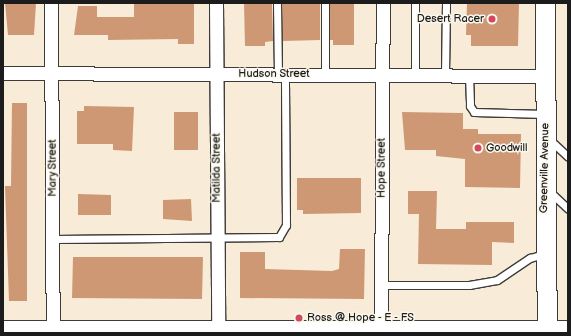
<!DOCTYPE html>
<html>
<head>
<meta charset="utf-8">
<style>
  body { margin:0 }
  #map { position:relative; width:571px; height:336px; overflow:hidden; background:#f8ebd8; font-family:"Balsamiq Sans",sans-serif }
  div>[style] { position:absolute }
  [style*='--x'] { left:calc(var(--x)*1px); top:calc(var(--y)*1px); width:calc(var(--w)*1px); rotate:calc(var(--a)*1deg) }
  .building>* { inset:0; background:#ce9875 }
  .roads { filter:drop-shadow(1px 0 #3d3b38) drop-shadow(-1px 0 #3d3b38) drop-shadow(0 1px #3d3b38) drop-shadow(0 -1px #3d3b38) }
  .lane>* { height:7px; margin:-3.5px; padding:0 3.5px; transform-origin:3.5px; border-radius:3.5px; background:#fff }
  .street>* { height:13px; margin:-6.5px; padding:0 6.5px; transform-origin:6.5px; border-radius:6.5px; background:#fff }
  .secondary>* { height:19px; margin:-9.5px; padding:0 9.5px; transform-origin:9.5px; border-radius:9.5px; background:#fff }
  .dots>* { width:11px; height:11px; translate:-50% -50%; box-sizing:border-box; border:2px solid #fbf7ec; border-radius:50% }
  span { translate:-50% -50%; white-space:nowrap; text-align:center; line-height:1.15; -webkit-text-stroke:3px #fbf7ec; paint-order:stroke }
  .poi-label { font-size:11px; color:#1c1c1c }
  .right { translate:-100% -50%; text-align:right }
  .left { translate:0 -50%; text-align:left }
  .street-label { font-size:11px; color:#1c1c1c }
  .frame { position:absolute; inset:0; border:4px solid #1c1c1c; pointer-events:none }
</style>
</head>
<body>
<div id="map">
  <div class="building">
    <div style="clip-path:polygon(5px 3px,36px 3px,34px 35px,8px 35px)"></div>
    <div style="clip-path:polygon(134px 3px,194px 3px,194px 44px,178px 44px,178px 39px,108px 40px,108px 35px,74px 35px,78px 6px,97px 6px,97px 17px,134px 17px)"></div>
    <div style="clip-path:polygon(244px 3px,272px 3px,273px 41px,265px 42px,265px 46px,245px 46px)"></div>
    <div style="clip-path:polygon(282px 3px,320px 3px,320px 40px,283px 41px)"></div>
    <div style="clip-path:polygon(330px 3px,354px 3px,354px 45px,333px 45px,333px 40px,330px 40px)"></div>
    <div style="clip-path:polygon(467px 3px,519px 3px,518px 46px,471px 46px,471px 35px,466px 35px)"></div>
    <div style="clip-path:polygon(12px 103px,27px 103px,27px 301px,9px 301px,5px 186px,11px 186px)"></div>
    <div style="clip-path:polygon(84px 106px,134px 107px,132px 151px,113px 150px,113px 144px,77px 144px,77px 111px,84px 111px)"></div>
    <div style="clip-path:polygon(174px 112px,198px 112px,198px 150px,174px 150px)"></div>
    <div style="clip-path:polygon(402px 112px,463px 113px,463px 129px,478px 129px,478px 134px,521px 134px,520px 188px,465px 187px,465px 159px,436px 156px,436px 150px,405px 150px)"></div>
    <div style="clip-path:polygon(297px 178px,361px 178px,361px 213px,303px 214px,303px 210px,297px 210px)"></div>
    <div style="clip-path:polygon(408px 191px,437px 191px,436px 229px,466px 229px,466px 222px,514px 222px,514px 243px,492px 242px,492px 265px,418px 264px,419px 214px,408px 214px)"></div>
    <div style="clip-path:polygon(78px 194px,111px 195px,111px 215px,78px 215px)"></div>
    <div style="clip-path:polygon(191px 199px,192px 221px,163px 219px,163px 200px)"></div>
    <div style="clip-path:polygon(340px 249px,365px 249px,364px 299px,240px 298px,240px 252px,265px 252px,265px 269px,332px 271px,339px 269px)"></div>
    <div style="clip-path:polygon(73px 257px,203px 257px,202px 299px,72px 298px)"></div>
  </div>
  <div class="roads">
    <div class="lane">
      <div style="--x:277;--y:3;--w:71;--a:89.2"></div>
      <div style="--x:325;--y:3;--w:71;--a:90"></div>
      <div style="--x:415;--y:75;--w:72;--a:-90"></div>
      <div style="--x:445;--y:75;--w:72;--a:-89.2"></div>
      <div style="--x:469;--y:75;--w:31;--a:88"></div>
      <div style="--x:470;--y:106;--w:7;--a:56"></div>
      <div style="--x:474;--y:112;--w:71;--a:1.6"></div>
      <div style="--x:549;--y:139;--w:26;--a:43"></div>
      <div style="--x:549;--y:191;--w:26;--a:43"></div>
      <div style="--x:53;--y:239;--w:226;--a:-0.5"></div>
      <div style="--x:279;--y:237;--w:14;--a:-60"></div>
      <div style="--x:286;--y:225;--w:151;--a:-90.4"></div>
      <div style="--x:381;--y:285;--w:88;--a:0"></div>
      <div style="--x:469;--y:285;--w:28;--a:-10"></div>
      <div style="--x:497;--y:280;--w:40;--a:-34"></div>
      <div style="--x:530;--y:258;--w:15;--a:-16"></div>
    </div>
    <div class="street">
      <div style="--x:51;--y:3;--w:330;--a:89.7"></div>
      <div style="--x:216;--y:3;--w:327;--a:89.6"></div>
      <div style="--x:3;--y:73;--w:542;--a:0.32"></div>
      <div style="--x:381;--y:333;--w:330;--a:-89.7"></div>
    </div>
    <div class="secondary">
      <div style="--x:545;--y:3;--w:330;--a:89.7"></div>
      <div style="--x:3;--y:330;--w:565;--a:0"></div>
    </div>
  </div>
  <div class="dots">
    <div style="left:492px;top:19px;background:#d1495b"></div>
    <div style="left:478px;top:148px;background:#d1495b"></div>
    <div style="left:299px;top:318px;background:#d1495b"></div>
  </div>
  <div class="poi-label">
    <span class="right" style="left:484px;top:19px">Desert Racer</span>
    <span class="left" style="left:486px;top:148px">Goodwill</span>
    <span class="left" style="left:307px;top:318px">Ross @ Hope - E - FS</span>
  </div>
  <div class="street-label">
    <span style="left:274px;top:74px">Hudson Street</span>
    <span style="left:53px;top:168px;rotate:-90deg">Mary Street</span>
    <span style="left:217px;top:168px;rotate:-90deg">Matilda Street</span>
    <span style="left:382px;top:168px;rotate:-90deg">Hope Street</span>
    <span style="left:545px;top:168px;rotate:-89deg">Greenville Avenue</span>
  </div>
  <div class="frame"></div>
</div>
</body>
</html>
